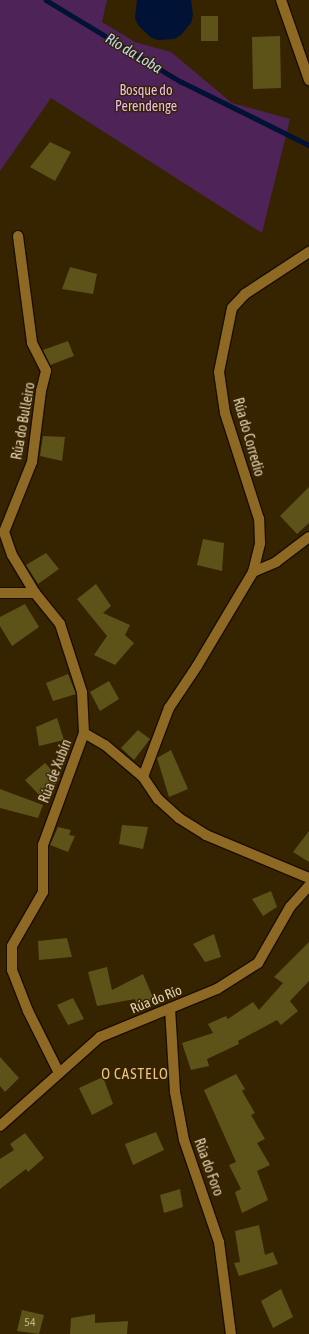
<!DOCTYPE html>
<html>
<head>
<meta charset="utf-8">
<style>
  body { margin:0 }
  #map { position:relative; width:309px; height:1334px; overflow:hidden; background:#362300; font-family:"Asap Condensed",sans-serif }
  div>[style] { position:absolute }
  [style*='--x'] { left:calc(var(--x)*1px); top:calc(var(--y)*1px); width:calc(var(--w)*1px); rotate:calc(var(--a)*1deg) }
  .green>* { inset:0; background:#4e2358 }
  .water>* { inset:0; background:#001236 }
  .stream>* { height:4.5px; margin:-2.25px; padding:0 2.25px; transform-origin:2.25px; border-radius:2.25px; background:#001236 }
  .building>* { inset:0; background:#5d5319 }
  .roads { filter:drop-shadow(1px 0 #190e00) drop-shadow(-1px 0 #190e00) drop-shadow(0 1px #190e00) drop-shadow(0 -1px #190e00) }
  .minor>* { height:10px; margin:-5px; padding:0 5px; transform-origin:5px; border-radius:5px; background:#8e6923 }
  .tertiary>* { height:10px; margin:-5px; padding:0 5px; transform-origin:5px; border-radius:5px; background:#8e6923 }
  span { translate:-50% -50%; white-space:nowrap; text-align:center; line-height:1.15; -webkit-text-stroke:3px #362300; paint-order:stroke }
  .number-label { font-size:12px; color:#c4b28c }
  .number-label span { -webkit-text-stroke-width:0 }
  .park-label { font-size:14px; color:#e8b9f3 }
  .street-label { font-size:14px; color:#e7d2b2 }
  .water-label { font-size:15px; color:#bbd5fd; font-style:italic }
  .neighbourhood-label { font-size:15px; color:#edc481; letter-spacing:1px }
</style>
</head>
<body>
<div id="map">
  <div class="green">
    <div style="clip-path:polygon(0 0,107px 0,102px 22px,135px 42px,171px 52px,232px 103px,290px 119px,262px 233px,51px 98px,0 171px)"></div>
  </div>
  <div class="water">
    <div style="clip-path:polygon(137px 0,191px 0,193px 15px,191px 23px,181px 35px,174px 39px,158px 40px,150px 37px,138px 25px,135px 18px)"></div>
  </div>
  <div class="stream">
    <div style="--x:46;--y:0;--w:157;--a:31.2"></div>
    <div style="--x:180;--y:81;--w:144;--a:26.4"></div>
  </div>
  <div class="building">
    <div style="clip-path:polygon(201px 16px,218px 16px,218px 41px,201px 41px)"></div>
    <div style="clip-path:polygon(280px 36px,281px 88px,253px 89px,252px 37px)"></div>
    <div style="clip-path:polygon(50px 142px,71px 152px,55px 181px,30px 167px)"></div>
    <div style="clip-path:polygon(70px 267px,97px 274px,93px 294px,62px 289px)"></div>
    <div style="clip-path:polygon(68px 341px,74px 356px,50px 365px,43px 350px)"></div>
    <div style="clip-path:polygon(43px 436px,65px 437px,62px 461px,40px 456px)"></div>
    <div style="clip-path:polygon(309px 487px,309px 523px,297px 534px,280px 516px)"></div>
    <div style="clip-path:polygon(203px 539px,224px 543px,222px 571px,197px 565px)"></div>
    <div style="clip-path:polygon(46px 553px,59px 569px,38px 584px,26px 565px)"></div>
    <div style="clip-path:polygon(96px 584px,111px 606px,103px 613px,130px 625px,125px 635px,134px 643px,115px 665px,94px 655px,107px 636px,77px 599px)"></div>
    <div style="clip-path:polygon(25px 604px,39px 627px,12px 646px,0 626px,0 617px)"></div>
    <div style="clip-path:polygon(68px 674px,76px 694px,53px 701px,46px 683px)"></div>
    <div style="clip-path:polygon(109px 681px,119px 699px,100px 711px,90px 692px)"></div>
    <div style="clip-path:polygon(57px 718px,64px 740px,39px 746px,36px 727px)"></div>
    <div style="clip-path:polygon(138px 730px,150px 739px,134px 760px,121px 748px)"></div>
    <div style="clip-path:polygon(171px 750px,188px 789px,169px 797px,157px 758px)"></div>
    <div style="clip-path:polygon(45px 763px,60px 779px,47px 793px,44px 800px,25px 780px)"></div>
    <div style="clip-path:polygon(0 789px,43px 805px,38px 818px,0 808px)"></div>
    <div style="clip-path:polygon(122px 825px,148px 827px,143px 849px,119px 844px)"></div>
    <div style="clip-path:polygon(58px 827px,71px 830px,69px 835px,75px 836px,68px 852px,50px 845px)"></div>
    <div style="clip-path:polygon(309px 831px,309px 862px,293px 852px)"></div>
    <div style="clip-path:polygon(271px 891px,277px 907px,263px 916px,252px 899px)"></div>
    <div style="clip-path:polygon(214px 934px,221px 957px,205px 962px,193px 944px)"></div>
    <div style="clip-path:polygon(67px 938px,72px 957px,39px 960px,38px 941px)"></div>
    <div style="clip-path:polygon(309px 942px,309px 981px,290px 1001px,298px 1011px,281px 1025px,277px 1020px,238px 1041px,239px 1044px,207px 1059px,209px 1066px,191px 1070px,182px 1043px,213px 1033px,208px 1024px,226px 1016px,228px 1019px,253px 1002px,259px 1010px,283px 983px,274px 977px)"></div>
    <div style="clip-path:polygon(107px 967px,112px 990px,143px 974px,154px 1000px,137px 1005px,135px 999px,97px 1006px,88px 972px)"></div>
    <div style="clip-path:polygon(73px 998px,84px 1019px,68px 1025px,57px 1005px)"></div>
    <div style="clip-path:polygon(0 1057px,19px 1078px,5px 1092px,0 1086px)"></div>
    <div style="clip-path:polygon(236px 1074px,245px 1089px,242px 1091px,255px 1113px,251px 1115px,265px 1139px,257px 1143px,270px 1165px,257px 1171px,268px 1200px,242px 1213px,235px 1192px,241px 1189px,229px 1165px,236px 1162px,204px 1090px)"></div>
    <div style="clip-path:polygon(103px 1077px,113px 1104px,92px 1115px,79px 1088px)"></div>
    <div style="clip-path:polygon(156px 1132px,164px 1150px,133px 1165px,125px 1144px)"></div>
    <div style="clip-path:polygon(25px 1133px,44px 1158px,28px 1172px,26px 1169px,0 1189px,0 1159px,14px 1150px,10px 1144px)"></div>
    <div style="clip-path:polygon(180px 1189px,183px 1207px,164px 1213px,160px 1195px)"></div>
    <div style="clip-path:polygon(259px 1225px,265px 1255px,273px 1252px,278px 1264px,239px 1276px,234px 1263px,240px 1262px,235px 1231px)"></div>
    <div style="clip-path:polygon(281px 1289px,293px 1317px,273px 1328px,261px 1301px)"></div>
    <div style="clip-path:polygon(22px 1310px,44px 1315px,39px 1334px,17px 1331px)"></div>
    <div style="clip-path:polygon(95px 1314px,95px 1323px,128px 1321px,127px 1334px,70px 1334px,71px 1318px)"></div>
  </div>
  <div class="roads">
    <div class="minor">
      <div style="--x:281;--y:0;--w:85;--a:70.7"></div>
      <div style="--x:18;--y:236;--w:108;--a:82.5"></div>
      <div style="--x:32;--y:343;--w:31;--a:63"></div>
      <div style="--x:46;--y:371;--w:21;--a:104"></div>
      <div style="--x:41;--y:391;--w:72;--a:97.2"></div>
      <div style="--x:32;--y:462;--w:75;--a:111.8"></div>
      <div style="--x:4;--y:532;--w:24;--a:71"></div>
      <div style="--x:12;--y:555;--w:44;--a:58.8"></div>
      <div style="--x:35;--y:593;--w:40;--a:51"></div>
      <div style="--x:60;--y:624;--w:71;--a:72.1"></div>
      <div style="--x:82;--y:692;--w:41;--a:87.2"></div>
      <div style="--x:253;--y:572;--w:25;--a:-23"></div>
      <div style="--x:276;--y:562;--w:41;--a:-37.1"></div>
      <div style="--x:0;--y:593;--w:35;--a:0"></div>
      <div style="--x:143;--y:777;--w:74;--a:-69.4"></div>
      <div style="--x:169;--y:708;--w:50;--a:-56.3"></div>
      <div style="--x:197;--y:666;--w:109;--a:-59.2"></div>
      <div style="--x:253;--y:572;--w:30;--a:-76"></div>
      <div style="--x:260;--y:543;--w:24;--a:-92"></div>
      <div style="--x:259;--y:519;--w:111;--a:-107.8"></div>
      <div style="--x:225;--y:413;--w:41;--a:-98.3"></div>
      <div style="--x:219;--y:372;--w:65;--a:-78.5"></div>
      <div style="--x:232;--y:308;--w:19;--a:-47"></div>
      <div style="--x:245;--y:294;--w:77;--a:-33.3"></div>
      <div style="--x:170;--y:1008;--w:84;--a:86.6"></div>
      <div style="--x:175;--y:1092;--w:49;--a:79.4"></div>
      <div style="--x:184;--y:1140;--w:108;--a:71.1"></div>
      <div style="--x:219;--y:1242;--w:93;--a:82.6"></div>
      <div style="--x:58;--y:1071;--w:67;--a:-116.6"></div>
      <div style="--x:28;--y:1011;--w:44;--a:-111.3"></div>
      <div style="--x:12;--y:970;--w:24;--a:-90"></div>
      <div style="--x:12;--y:946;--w:62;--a:-60.1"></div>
      <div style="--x:43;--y:892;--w:47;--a:-90"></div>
      <div style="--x:43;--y:845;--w:119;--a:-69.9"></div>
      <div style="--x:84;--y:733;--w:24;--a:30"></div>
      <div style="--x:105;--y:745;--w:50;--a:40.1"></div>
      <div style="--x:143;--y:777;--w:27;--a:56"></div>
      <div style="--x:158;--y:799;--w:28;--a:42"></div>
      <div style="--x:179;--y:818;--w:32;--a:32"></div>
      <div style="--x:206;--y:835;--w:112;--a:22.7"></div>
    </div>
    <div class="tertiary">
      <div style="--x:0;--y:1126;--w:134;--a:-41.7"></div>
      <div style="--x:100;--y:1037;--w:126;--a:-22.3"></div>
      <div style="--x:217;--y:989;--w:49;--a:-32.4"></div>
      <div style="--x:258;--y:963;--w:64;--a:-60.3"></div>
      <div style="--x:290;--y:907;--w:28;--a:-48"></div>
    </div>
  </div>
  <div class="number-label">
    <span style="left:30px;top:1323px">54</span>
  </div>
  <div class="park-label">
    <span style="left:146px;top:98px">Bosque do<br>Perendenge</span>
  </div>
  <div class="street-label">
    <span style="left:23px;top:421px;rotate:-80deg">Rúa do Bulleiro</span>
    <span style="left:249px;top:437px;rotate:74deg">Rúa do Corredio</span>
    <span style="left:55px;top:771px;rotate:-69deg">Rúa de Xubín</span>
    <span style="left:156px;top:999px;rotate:-22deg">Rúa do Río</span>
    <span style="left:209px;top:1167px;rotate:70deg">Rúa do Foro</span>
  </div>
  <div class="water-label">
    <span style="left:134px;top:53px;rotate:31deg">Río da Loba</span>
  </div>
  <div class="neighbourhood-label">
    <span style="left:135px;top:1074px">O CASTELO</span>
  </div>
</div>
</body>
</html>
